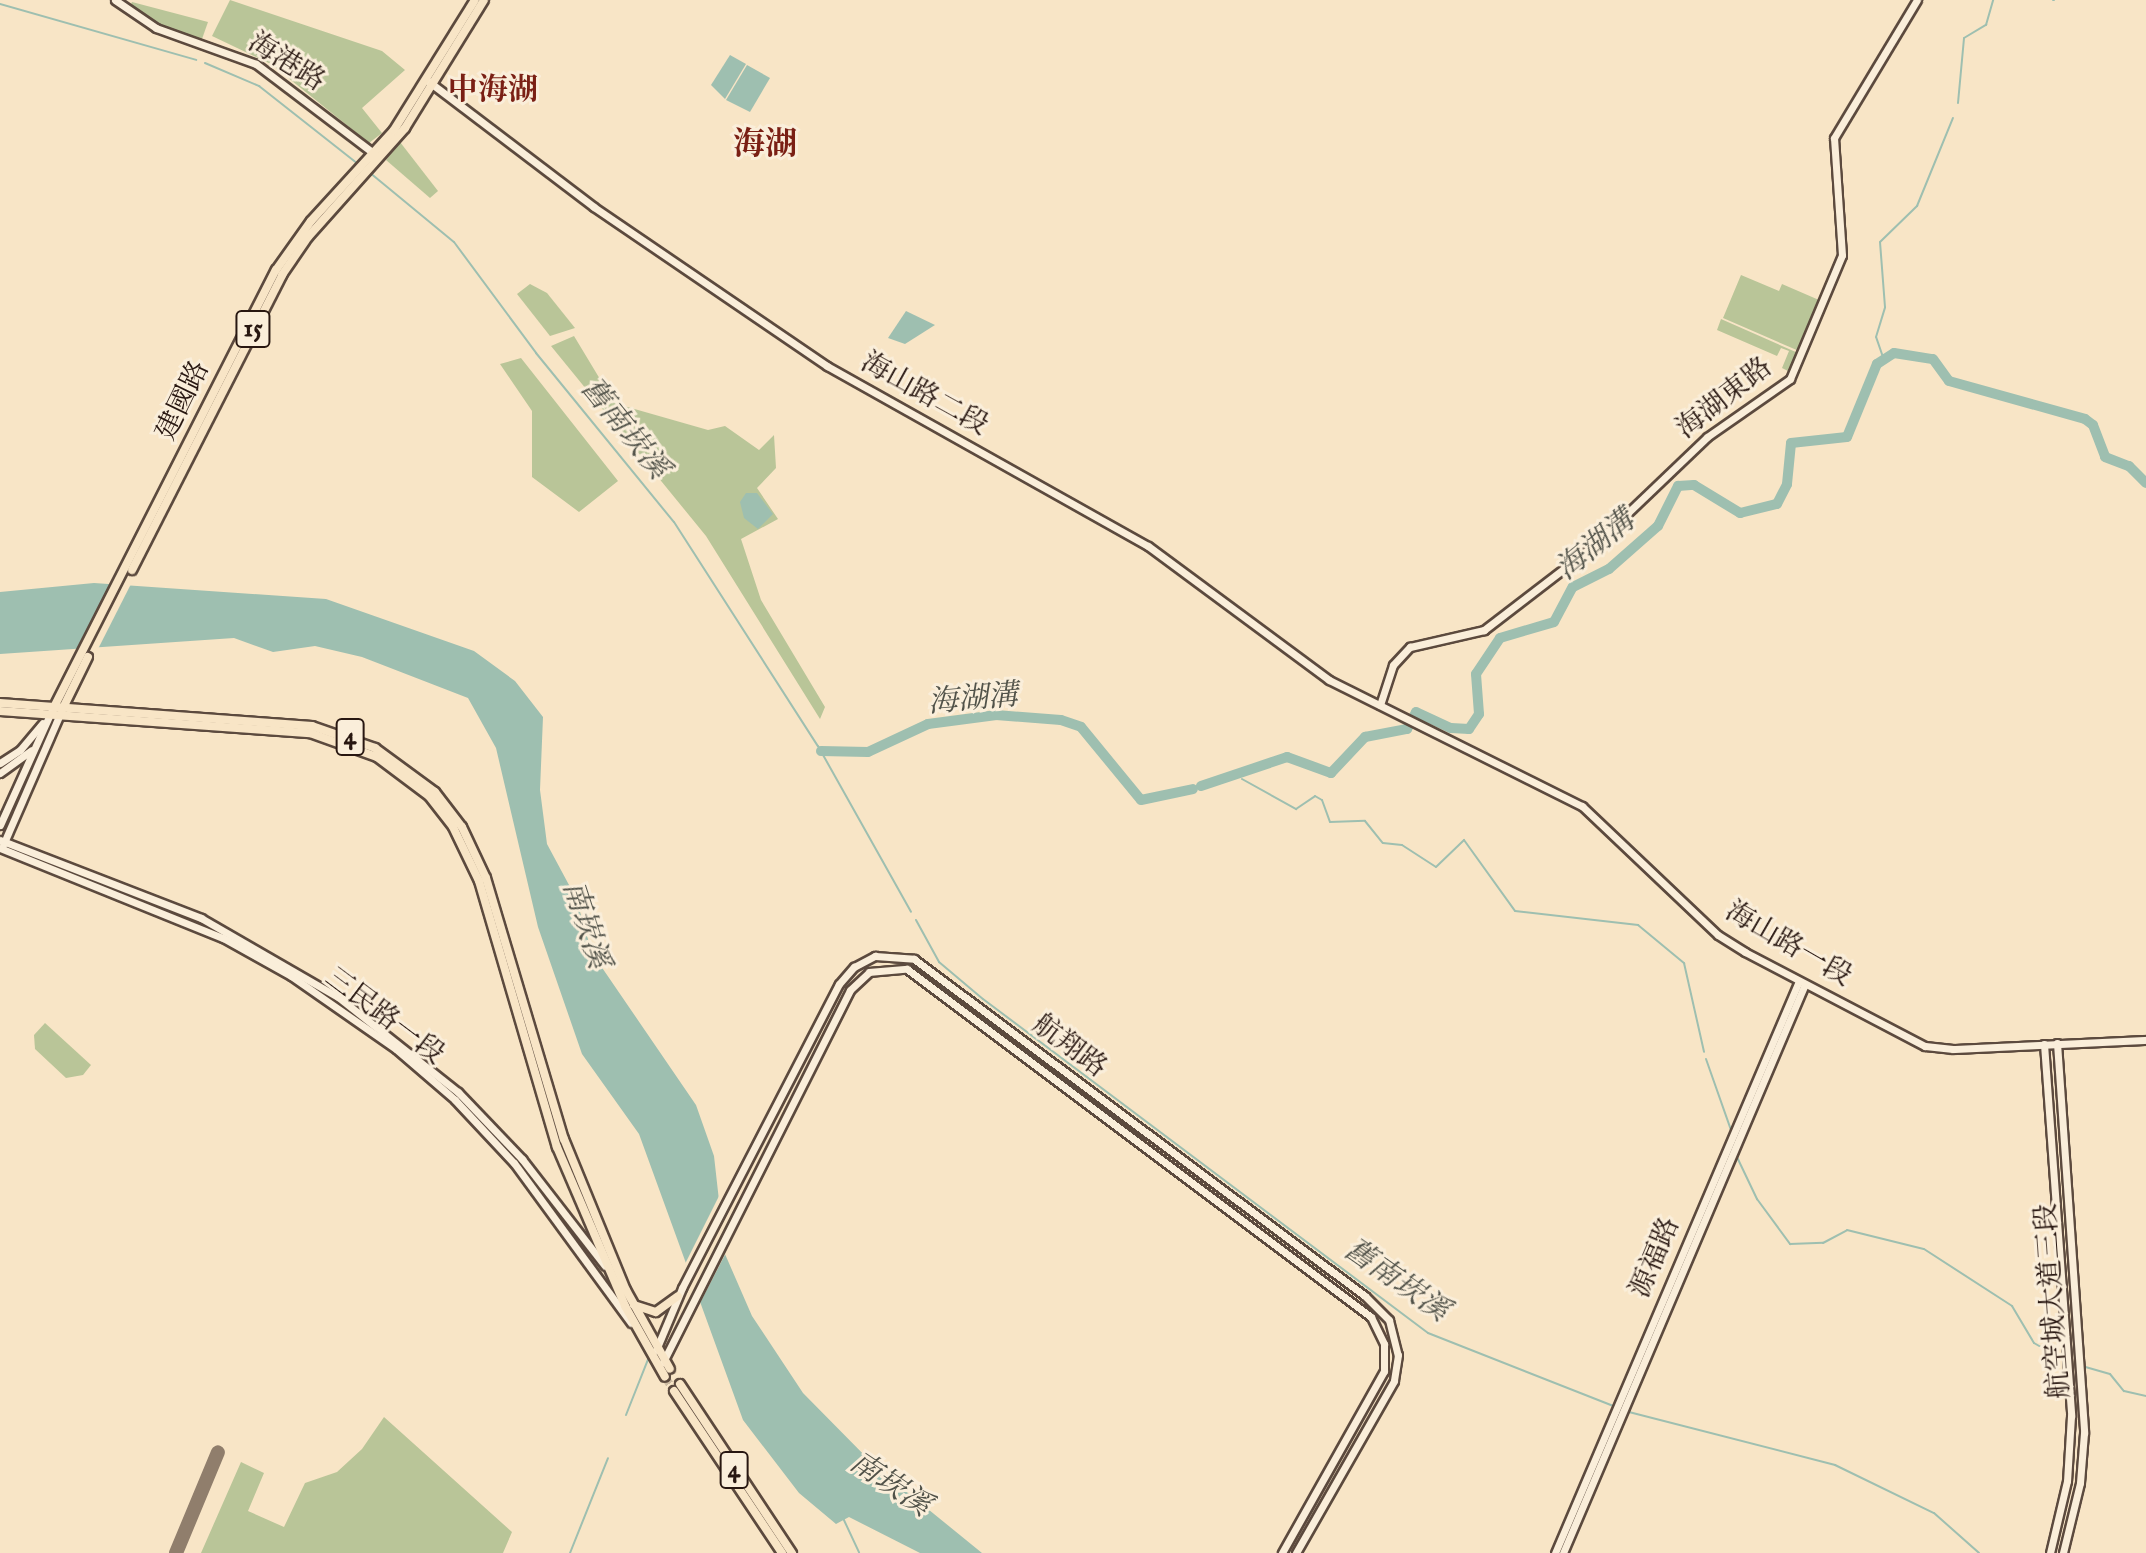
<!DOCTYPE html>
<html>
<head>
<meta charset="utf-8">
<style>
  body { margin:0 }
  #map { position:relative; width:2146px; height:1553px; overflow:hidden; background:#f8e5c6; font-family:"IM FELL English","Noto Serif TC",serif }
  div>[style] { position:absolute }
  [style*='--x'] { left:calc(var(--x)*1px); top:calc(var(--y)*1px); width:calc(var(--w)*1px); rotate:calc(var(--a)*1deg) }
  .green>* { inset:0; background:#b9c598 }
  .water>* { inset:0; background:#9ebfb0 }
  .pier>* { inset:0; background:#f8e5c6 }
  .stream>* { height:2px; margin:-1px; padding:0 1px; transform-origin:1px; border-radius:1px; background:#9ebfb0 }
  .river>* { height:10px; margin:-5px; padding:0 5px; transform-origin:5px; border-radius:5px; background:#9ebfb0 }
  .taxiway>* { height:14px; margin:-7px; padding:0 7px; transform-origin:7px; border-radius:7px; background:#907e6c }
  .primary-tunnel>* { height:8px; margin-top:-4px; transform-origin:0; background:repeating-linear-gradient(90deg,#cebca2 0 8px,transparent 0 12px) }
  .roads { filter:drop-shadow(2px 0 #5c4a3e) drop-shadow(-2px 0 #5c4a3e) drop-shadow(0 2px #5c4a3e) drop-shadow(0 -2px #5c4a3e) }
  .tertiary>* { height:7px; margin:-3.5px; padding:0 3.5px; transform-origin:3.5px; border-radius:3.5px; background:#faeeda }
  .secondary>* { height:7px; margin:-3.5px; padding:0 3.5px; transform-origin:3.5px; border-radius:3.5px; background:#faeeda }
  .primary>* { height:8px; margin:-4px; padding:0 4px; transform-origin:4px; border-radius:4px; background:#f8e5c6 }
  span { translate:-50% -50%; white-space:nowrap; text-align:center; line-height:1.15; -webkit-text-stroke:6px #faeeda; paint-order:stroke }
  .shield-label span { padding:2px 6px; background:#faeeda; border:2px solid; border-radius:6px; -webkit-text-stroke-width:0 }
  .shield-label { font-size:26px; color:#281711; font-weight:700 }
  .street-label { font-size:28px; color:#281711 }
  .neighbourhood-label { font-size:30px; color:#7a1f14; font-weight:700 }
  .water-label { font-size:30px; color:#515249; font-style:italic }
  .quarter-label { font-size:32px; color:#7a1f14; font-weight:700 }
</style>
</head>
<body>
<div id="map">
  <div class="green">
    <div style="clip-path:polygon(230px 0,382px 51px,405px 70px,362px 108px,382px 133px,369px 143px,271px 64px,212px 36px)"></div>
    <div style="clip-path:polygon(132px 2px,208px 22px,202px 39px,154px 25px,130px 6px)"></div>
    <div style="clip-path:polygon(400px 142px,438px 191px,430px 198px,386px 160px)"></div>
    <div style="clip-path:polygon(1741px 275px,1779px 291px,1782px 284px,1819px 300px,1799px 351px,1723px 318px)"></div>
    <div style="clip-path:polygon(530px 284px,547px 293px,575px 328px,550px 336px,517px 294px)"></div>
    <div style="clip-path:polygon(1721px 319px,1798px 353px,1790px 372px,1782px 368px,1789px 351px,1781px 348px,1777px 356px,1717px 330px)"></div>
    <div style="clip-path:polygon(574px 336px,612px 399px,624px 406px,708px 430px,725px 426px,759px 450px,774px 435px,776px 468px,757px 488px,778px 519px,741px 539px,761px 600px,825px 707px,820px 719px,706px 536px,551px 346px)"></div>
    <div style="clip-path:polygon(521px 358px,618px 481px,579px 512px,532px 477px,532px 411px,500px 364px)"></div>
    <div style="clip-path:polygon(45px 1023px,91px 1065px,83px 1075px,66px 1078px,35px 1049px,34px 1035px)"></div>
    <div style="clip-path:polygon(384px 1417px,512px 1532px,503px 1553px,201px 1553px,241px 1462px,264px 1473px,248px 1511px,284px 1527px,305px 1483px,337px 1472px,362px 1449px)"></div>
  </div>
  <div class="water">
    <div style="clip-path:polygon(730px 55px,746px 64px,725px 99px,711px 85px)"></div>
    <div style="clip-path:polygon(747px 65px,770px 78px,750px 112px,726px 100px)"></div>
    <div style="clip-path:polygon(906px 311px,935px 325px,905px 344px,888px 338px)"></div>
    <div style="clip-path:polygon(746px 493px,757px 493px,773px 514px,758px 529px,744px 518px,740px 502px)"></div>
    <div style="clip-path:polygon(94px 583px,326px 599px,474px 651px,515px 681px,543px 717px,540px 790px,547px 844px,576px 898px,592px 953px,696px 1105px,714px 1156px,725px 1254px,752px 1316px,803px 1393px,875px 1466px,982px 1553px,920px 1553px,849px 1517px,836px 1524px,799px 1493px,743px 1420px,639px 1134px,582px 1054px,538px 927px,496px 748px,468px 698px,362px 657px,315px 646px,273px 652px,234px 638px,0 654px,0 592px)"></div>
  </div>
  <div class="pier">
    <div style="clip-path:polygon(114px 581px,132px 582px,98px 649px,80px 650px)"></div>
    <div style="clip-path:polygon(722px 1190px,729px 1247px,698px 1307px,683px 1268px)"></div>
  </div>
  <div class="stream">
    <div style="--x:2053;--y:0;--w:1;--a:0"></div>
    <div style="--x:0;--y:4;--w:204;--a:15.9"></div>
    <div style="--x:205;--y:63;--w:59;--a:23.1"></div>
    <div style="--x:259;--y:86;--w:126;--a:38.2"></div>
    <div style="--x:1958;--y:103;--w:65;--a:-84.7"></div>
    <div style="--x:1964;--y:38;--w:26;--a:-31"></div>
    <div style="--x:1986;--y:25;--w:26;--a:-74"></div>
    <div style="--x:369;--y:172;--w:110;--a:39.5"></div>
    <div style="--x:454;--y:242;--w:138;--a:53.5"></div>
    <div style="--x:536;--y:353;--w:218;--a:50.8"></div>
    <div style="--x:674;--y:522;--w:266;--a:57.3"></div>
    <div style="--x:818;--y:746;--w:190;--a:60.7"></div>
    <div style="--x:1884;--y:360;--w:24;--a:-109"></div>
    <div style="--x:1876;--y:337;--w:31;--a:-73"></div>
    <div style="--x:1885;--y:307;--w:65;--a:-94.4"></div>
    <div style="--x:1880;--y:242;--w:52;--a:-44.2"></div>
    <div style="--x:1917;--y:206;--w:95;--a:-67.8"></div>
    <div style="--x:1232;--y:772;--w:9;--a:32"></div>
    <div style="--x:1242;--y:779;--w:62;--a:29.1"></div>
    <div style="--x:1296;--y:809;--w:23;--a:-34"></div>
    <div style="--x:1315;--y:796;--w:8;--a:30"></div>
    <div style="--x:1322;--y:800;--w:23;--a:70"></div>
    <div style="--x:1330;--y:822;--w:35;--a:-2"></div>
    <div style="--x:1365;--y:821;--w:28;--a:51"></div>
    <div style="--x:1383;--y:843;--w:19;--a:6"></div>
    <div style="--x:1402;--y:845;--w:40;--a:32.9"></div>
    <div style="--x:1436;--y:867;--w:39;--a:-44"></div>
    <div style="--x:1464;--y:840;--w:87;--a:54.3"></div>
    <div style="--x:1515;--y:911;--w:124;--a:6.5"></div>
    <div style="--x:1638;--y:925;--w:60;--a:39.6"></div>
    <div style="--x:1684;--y:963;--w:91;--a:77.3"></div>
    <div style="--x:916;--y:920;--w:48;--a:61.3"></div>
    <div style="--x:939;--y:962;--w:57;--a:40.1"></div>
    <div style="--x:983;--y:999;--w:556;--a:36.89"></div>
    <div style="--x:1428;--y:1333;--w:202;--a:21.5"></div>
    <div style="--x:1706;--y:1059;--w:78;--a:70.6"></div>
    <div style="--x:1736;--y:1155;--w:49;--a:64.5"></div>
    <div style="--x:1757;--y:1199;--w:56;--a:53.7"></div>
    <div style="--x:1790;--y:1244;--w:33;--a:-2"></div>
    <div style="--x:1823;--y:1243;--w:27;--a:-28"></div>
    <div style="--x:1847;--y:1230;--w:79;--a:13.9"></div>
    <div style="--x:1924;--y:1249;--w:105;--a:32.9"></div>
    <div style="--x:2012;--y:1306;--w:43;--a:59.3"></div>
    <div style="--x:2034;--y:1343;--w:34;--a:30"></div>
    <div style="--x:2082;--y:1366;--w:29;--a:16"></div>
    <div style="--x:2110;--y:1374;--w:22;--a:51"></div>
    <div style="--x:2124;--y:1391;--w:23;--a:13"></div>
    <div style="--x:1625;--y:1411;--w:217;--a:14.4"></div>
    <div style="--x:1835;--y:1465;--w:110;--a:25.9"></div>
    <div style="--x:1934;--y:1513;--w:60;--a:41.6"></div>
    <div style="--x:626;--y:1415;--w:62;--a:-68.4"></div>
    <div style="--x:843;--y:1518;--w:38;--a:65"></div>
    <div style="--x:570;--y:1553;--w:102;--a:-68.2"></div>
  </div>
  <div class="river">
    <div style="--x:821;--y:751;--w:47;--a:1.2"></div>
    <div style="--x:868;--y:752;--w:66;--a:-25"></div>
    <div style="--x:928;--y:724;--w:69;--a:-7.5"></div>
    <div style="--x:996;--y:715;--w:65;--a:4.4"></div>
    <div style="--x:1061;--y:720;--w:21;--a:19"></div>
    <div style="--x:1081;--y:727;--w:94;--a:50.6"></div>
    <div style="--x:1141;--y:800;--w:53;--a:-11.9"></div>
    <div style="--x:1201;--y:786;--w:91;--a:-18.6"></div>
    <div style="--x:1287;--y:757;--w:47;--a:20"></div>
    <div style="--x:1331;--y:773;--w:50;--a:-46.6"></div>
    <div style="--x:1365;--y:737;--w:43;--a:-10.8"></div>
    <div style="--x:1407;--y:729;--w:19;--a:-62"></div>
    <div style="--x:1416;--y:712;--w:38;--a:25"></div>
    <div style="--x:1451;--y:728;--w:18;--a:3"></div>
    <div style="--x:1469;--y:729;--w:18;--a:-56"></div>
    <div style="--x:1479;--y:714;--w:40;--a:-94.3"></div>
    <div style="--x:1476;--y:674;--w:43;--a:-56.3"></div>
    <div style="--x:1500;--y:638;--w:56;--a:-16.5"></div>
    <div style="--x:1554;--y:622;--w:40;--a:-62"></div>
    <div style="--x:1573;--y:587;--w:40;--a:-26.6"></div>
    <div style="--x:1609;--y:569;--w:65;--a:-41.3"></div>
    <div style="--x:1658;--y:526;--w:45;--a:-63.4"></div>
    <div style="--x:1678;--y:486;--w:16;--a:-4"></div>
    <div style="--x:1694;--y:485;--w:54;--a:31.3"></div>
    <div style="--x:1740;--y:513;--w:38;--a:-14"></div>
    <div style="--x:1777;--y:504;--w:22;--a:-63"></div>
    <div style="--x:1787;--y:484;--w:41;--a:-84.4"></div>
    <div style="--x:1791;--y:443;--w:56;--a:-6.1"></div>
    <div style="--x:1847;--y:437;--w:79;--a:-67.7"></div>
    <div style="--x:1877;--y:364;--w:20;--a:-33"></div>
    <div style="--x:1894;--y:353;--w:39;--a:9"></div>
    <div style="--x:1933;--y:359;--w:27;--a:54"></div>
    <div style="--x:1949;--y:381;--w:141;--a:15.6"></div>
    <div style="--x:2085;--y:419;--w:10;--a:37"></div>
    <div style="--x:2093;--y:425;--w:34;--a:69"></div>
    <div style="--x:2105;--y:457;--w:26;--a:21"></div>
    <div style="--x:2129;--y:466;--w:24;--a:45"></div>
  </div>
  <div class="taxiway">
    <div style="--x:176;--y:1553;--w:109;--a:-67.4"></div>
  </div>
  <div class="primary-tunnel">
    <div style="--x:665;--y:1377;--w:17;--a:57"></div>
  </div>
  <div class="roads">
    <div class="tertiary">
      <div style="--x:115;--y:0;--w:50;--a:34.3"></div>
      <div style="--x:156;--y:28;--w:106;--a:19.8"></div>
      <div style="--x:256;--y:64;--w:151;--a:37.2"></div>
      <div style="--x:1380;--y:705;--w:42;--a:-72"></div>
      <div style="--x:1393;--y:665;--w:25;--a:-47"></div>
      <div style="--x:1410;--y:647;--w:76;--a:-12.9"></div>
      <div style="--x:1484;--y:630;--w:136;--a:-37.5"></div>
      <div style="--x:1592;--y:547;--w:159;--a:-43.7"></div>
      <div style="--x:1707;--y:437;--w:101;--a:-34.9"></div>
      <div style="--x:1790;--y:379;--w:134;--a:-67.2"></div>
      <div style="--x:1842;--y:255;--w:117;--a:-93.9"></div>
      <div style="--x:1834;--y:138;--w:161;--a:-59"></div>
      <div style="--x:0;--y:763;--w:24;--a:-33"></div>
      <div style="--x:20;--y:750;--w:35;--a:-50"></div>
      <div style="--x:0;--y:773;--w:39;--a:-36"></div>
      <div style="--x:0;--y:825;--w:126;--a:-65.7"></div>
      <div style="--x:0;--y:840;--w:216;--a:21.2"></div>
      <div style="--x:201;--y:918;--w:158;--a:30"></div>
      <div style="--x:338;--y:997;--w:153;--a:38.4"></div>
      <div style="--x:458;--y:1092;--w:93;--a:46.3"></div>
      <div style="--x:522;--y:1159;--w:135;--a:52.2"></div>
      <div style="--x:3;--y:845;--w:141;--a:-66.5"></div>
      <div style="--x:0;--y:848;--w:240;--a:22"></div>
      <div style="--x:223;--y:938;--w:78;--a:29.2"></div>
      <div style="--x:291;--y:976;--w:128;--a:34.8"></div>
      <div style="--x:396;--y:1049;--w:78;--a:40.8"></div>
      <div style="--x:455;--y:1100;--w:86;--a:46.9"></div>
      <div style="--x:514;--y:1163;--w:198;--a:53.8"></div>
      <div style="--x:2057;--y:1043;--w:391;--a:86"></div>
      <div style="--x:2084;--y:1433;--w:50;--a:94.6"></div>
      <div style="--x:2080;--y:1483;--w:72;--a:103.7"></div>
      <div style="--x:2044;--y:1044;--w:373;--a:85.8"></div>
      <div style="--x:2071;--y:1416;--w:65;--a:93.5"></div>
      <div style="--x:2067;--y:1481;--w:74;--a:103.3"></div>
      <div style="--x:656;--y:1350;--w:67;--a:-67.2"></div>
      <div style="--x:682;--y:1288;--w:342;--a:-62.7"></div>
      <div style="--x:839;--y:984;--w:23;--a:-49"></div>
      <div style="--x:854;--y:967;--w:24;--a:-28"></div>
      <div style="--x:875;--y:956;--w:39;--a:4"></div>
      <div style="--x:914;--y:959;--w:563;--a:36.77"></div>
      <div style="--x:1365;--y:1296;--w:34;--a:45"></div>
      <div style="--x:1389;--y:1320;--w:36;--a:76"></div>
      <div style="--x:1398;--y:1355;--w:26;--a:99"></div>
      <div style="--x:1394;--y:1381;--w:198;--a:119.7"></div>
      <div style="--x:663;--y:1362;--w:416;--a:-63.3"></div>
      <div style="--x:850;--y:990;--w:26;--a:-43"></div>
      <div style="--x:869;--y:972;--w:38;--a:-5"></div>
      <div style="--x:907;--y:969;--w:580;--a:36.87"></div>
      <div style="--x:1371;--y:1317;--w:30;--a:64"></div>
      <div style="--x:1384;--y:1344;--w:27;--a:90"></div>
      <div style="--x:1384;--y:1371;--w:209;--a:119.3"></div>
      <div style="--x:1555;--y:1553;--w:622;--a:-66.9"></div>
      <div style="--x:1563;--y:1553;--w:618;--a:-66.96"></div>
    </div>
    <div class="secondary">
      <div style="--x:428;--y:81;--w:208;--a:37.2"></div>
      <div style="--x:594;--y:207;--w:282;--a:34.3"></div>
      <div style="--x:827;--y:366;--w:368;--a:29.3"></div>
      <div style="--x:1148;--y:546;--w:225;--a:36.5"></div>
      <div style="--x:1329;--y:680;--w:283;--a:26.5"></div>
      <div style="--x:1582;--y:806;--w:187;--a:43.5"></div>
      <div style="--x:1718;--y:935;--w:32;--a:32"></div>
      <div style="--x:1745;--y:952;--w:203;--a:27.6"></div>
      <div style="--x:1925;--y:1046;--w:28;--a:6"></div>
      <div style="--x:1953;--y:1049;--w:193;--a:-2.7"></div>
    </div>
    <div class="primary">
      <div style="--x:132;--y:570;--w:331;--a:-63"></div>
      <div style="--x:282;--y:275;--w:46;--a:-55.6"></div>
      <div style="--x:308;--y:237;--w:146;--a:-48.3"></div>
      <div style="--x:405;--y:128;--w:150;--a:-58.3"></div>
      <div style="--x:0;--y:703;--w:313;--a:4.2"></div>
      <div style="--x:312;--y:726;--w:67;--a:19.2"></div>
      <div style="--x:375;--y:748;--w:74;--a:36.3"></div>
      <div style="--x:435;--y:792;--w:44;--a:52.4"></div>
      <div style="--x:462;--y:827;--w:56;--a:64.8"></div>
      <div style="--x:486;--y:878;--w:272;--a:73.4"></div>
      <div style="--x:564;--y:1139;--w:163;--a:67.7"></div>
      <div style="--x:626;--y:1290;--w:90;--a:60.9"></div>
      <div style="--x:54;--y:707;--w:490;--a:-63.1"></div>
      <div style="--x:276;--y:270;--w:60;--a:-54.5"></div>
      <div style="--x:311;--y:221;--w:123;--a:-47.6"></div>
      <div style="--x:394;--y:130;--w:153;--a:-58.1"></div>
      <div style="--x:62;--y:710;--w:59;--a:-63.9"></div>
      <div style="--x:0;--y:711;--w:311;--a:4.1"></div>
      <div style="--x:310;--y:733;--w:71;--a:19.7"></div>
      <div style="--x:377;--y:757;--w:65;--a:36.9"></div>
      <div style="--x:429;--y:796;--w:39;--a:52"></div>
      <div style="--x:453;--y:827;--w:60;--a:64.3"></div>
      <div style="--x:479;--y:881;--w:277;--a:73.7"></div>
      <div style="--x:557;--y:1147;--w:173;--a:66.8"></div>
      <div style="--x:625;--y:1306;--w:81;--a:60.6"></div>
      <div style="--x:634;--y:1305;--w:23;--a:18"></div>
      <div style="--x:656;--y:1312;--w:27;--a:-36"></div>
      <div style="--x:680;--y:1384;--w:203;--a:56.5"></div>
      <div style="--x:674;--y:1391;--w:195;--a:56.3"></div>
    </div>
  </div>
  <div class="shield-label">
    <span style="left:253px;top:329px">15</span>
    <span style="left:350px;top:737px">4</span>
    <span style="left:734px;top:1470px">4</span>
  </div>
  <div class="street-label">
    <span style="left:286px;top:63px;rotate:32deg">海港路</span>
    <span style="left:924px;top:395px;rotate:29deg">海山路二段</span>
    <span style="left:1725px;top:399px;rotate:-38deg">海湖東路</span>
    <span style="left:184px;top:401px;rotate:-64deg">建國路</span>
    <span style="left:1788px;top:945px;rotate:30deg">海山路一段</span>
    <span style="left:384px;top:1017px;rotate:37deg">三民路一段</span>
    <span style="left:1069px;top:1047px;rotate:37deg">航翔路</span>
    <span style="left:1656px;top:1258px;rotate:-67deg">源福路</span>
    <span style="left:2054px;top:1301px;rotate:-94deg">航空城大道三段</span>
  </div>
  <div class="neighbourhood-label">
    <span style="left:493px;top:91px">中海湖</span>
  </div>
  <div class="water-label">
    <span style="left:624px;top:429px;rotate:51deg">舊南崁溪</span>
    <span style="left:1596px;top:546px;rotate:-39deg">海湖溝</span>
    <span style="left:973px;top:700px;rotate:-5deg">海湖溝</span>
    <span style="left:585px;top:925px;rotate:72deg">南崁溪</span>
    <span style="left:1396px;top:1281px;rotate:35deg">舊南崁溪</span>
    <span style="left:890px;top:1485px;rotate:34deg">南崁溪</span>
  </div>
  <div class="quarter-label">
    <span style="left:765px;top:146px">海湖</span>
  </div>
</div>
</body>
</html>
